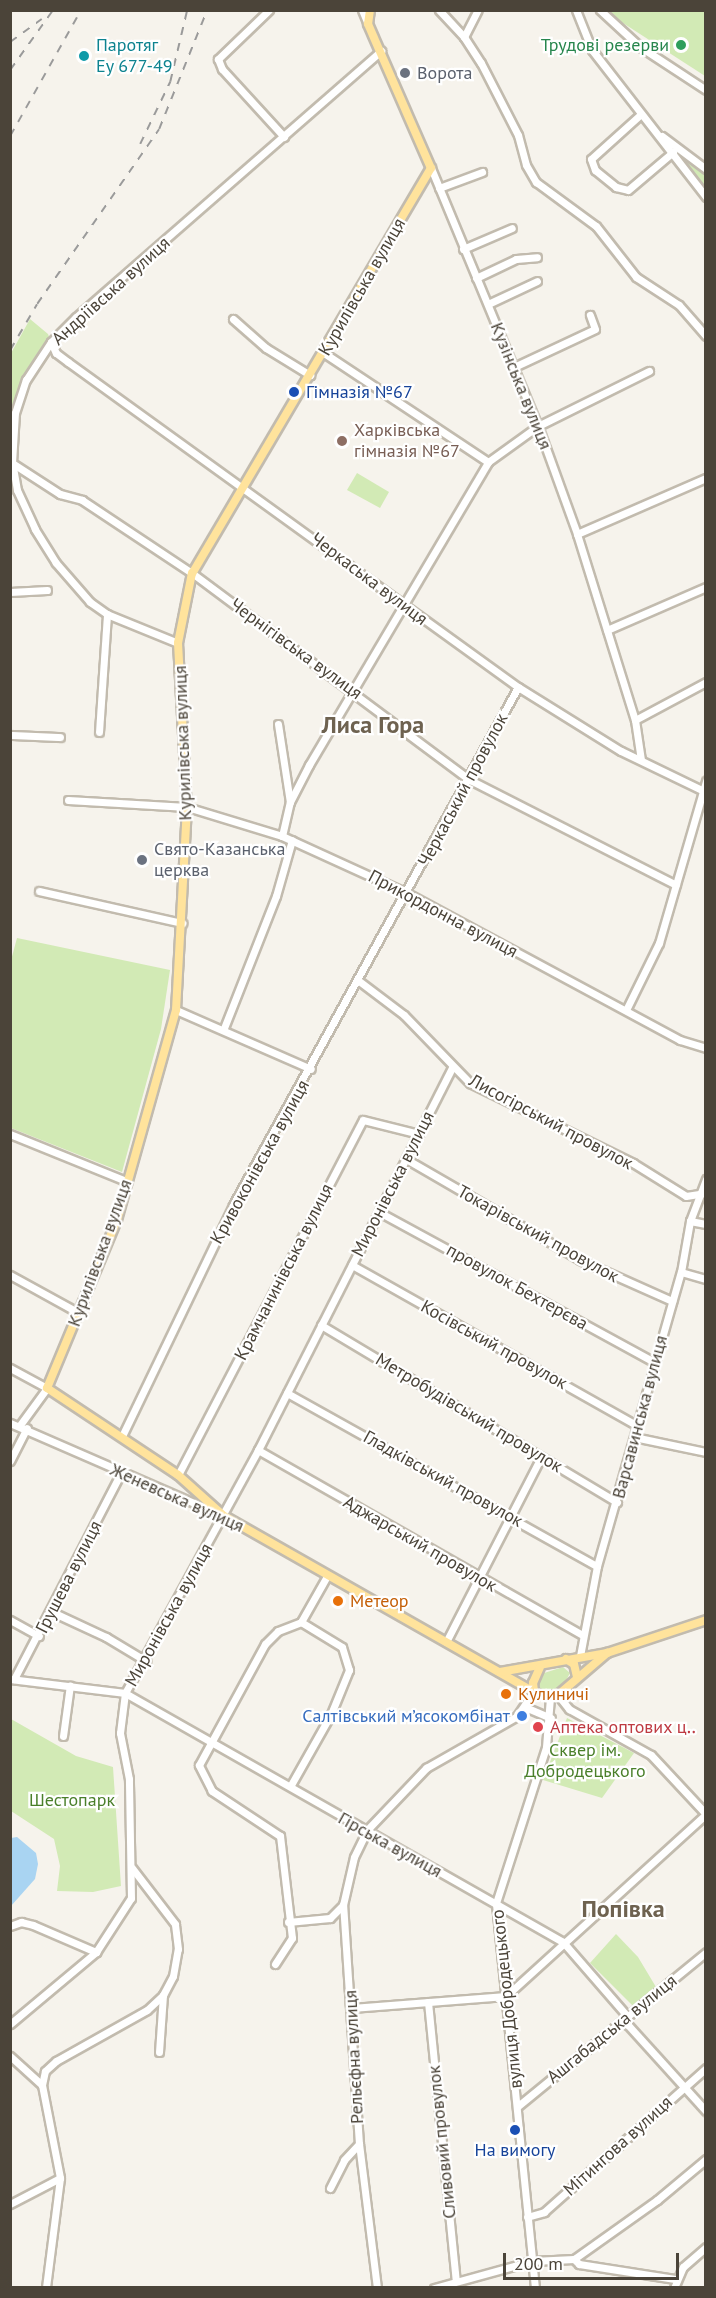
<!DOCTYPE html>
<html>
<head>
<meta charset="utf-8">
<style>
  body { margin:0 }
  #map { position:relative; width:716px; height:2298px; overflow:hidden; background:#f6f3ec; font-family:"PT Sans",sans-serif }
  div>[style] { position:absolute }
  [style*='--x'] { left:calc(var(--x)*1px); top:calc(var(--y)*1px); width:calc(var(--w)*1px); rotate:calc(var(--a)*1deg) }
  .green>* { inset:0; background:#d2eab5 }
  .water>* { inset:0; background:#a9d4f2 }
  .roads { filter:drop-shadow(2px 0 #c2bbae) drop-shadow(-2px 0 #c2bbae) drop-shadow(0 2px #c2bbae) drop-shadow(0 -2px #c2bbae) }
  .minor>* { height:7px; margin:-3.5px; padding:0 3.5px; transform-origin:3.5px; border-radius:3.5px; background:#fff }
  .major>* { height:8px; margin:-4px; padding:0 4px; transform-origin:4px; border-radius:4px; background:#ffe39c }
  .rail>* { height:1.5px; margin-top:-0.75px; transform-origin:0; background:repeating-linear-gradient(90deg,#9a9a9a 0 8px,transparent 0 16px) }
  .dots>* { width:16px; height:16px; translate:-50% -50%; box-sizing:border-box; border:3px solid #fff; border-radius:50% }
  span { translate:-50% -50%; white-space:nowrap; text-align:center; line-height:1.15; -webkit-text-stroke:4.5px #fff; paint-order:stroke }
  .leisure-label { font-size:18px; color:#27864d }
  .right { translate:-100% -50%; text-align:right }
  .culture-label { font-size:18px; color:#0d838f }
  .left { translate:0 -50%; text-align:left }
  .worship-label { font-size:18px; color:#5b616d }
  .street-label { font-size:18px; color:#4b4439 }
  .transit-label { font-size:18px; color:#164399 }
  .education-label { font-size:18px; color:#785e54 }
  .food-label { font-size:18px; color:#c56008 }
  .shop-label { font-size:18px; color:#366cbe }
  .health-label { font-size:18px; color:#be3a42 }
  .park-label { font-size:18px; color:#4a7f2a }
  .district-label { font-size:24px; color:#6e6250; font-weight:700 }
  .frame { position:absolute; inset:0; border:12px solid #4b4439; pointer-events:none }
  .scale { position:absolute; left:503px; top:2253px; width:176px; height:27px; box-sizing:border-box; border:3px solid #4b4439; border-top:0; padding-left:8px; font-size:18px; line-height:21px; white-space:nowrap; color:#4b4439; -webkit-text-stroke:4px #fff; paint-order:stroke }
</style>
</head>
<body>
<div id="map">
  <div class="green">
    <div style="clip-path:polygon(608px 11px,705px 11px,705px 76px,609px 14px)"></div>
    <div style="clip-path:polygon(671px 145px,705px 172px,705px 192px)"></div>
    <div style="clip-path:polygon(30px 319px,48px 334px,51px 342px,33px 367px,11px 430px,10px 355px)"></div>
    <div style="clip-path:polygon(357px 473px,389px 492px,380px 508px,347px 490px)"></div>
    <div style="clip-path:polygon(17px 938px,170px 970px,161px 1029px,122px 1172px,11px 1128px,10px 964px)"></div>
    <div style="clip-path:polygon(563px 1667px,570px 1673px,563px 1686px,547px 1693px,538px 1689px,541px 1674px)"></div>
    <div style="clip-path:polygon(567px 1718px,634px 1753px,602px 1798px,543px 1780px)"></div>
    <div style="clip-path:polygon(11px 1719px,76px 1756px,113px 1767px,121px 1886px,93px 1892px,57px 1891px,60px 1866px,54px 1839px,11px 1811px)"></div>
    <div style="clip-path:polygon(616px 1934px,638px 1957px,656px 1987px,634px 2007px,590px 1963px)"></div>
  </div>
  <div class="water">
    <div style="clip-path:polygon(17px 1837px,36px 1853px,38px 1864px,35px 1879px,11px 1906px,11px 1838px)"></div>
  </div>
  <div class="roads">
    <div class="minor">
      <div style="--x:269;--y:10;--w:71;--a:136.1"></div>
      <div style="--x:218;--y:59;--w:11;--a:68"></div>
      <div style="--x:222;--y:69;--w:92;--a:47.6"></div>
      <div style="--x:362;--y:10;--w:15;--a:67"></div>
      <div style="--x:439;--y:10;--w:37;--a:47"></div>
      <div style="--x:464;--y:37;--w:31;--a:57"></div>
      <div style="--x:481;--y:63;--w:81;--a:62.8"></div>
      <div style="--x:518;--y:135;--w:31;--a:75"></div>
      <div style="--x:526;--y:165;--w:20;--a:60"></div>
      <div style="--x:536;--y:182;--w:74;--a:36.3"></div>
      <div style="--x:596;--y:226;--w:65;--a:51.9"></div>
      <div style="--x:636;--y:277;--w:51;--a:33.1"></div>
      <div style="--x:679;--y:305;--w:41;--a:48.9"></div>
      <div style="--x:576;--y:10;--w:43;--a:68.2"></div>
      <div style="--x:592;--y:50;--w:186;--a:52.2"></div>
      <div style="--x:600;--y:10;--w:53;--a:42.7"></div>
      <div style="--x:639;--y:46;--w:80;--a:33.3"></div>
      <div style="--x:464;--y:37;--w:30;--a:-63"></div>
      <div style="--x:641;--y:114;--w:67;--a:138"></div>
      <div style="--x:591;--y:159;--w:12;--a:70"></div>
      <div style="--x:595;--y:170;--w:27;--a:39"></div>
      <div style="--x:616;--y:187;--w:12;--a:14"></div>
      <div style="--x:628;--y:190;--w:59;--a:-40.2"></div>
      <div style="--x:662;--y:136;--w:55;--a:36.9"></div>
      <div style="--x:431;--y:168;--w:279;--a:67.5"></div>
      <div style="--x:538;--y:426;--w:115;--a:70.1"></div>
      <div style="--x:577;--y:534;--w:195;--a:72.7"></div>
      <div style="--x:635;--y:720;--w:40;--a:81.5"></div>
      <div style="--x:439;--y:188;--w:46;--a:-20.4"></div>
      <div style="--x:463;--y:249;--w:53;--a:-23.2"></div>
      <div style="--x:476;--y:278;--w:44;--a:-25.4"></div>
      <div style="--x:516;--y:259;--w:21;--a:-5"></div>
      <div style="--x:488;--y:304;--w:54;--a:-25.1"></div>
      <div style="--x:233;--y:319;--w:44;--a:41.3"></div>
      <div style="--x:266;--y:348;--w:52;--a:31.5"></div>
      <div style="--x:51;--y:342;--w:12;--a:66"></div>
      <div style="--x:56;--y:353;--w:15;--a:37"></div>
      <div style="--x:68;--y:362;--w:555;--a:35.84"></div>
      <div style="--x:518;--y:687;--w:121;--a:31.9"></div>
      <div style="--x:621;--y:751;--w:94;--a:25.8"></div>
      <div style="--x:324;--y:353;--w:197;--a:33.6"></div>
      <div style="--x:514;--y:367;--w:89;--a:-25.1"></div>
      <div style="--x:595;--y:329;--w:15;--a:-110"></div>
      <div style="--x:12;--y:463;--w:57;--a:32.9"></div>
      <div style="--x:60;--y:494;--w:23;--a:15"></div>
      <div style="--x:82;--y:500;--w:132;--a:33.6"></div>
      <div style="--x:192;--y:573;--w:347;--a:36.7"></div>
      <div style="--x:470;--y:780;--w:231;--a:27"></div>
      <div style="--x:577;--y:534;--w:141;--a:-23.5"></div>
      <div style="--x:10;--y:592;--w:37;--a:-3"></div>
      <div style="--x:607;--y:630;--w:108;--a:-23.5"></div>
      <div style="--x:178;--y:643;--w:77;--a:-157.8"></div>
      <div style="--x:107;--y:614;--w:21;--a:-145"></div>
      <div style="--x:90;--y:602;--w:52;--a:-131.1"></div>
      <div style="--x:56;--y:563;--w:40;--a:-122"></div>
      <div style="--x:35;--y:529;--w:43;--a:-114.8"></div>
      <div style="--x:17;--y:490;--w:27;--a:-100"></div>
      <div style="--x:12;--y:463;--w:50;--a:-86.6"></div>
      <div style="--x:15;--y:413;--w:35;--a:-72"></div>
      <div style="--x:26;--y:380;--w:45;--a:-56.7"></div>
      <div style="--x:51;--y:342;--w:35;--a:-45"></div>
      <div style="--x:76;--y:317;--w:405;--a:-41.1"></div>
      <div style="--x:635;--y:720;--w:81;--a:-28.2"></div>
      <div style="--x:278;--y:724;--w:79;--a:81.3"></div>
      <div style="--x:99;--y:732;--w:118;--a:-86.1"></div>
      <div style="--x:10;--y:735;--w:50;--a:2.3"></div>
      <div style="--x:68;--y:800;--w:119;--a:3.4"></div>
      <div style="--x:187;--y:807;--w:99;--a:17"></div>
      <div style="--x:282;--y:836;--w:137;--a:24.5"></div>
      <div style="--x:407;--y:893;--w:310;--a:28.3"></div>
      <div style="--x:680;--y:1040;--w:27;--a:17"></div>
      <div style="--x:282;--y:836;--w:35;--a:-77"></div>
      <div style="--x:290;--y:802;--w:42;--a:-62.8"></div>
      <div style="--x:309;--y:765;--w:352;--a:-59.4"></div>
      <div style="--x:488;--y:462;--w:62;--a:-35.8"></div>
      <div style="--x:538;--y:426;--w:124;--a:-26.4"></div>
      <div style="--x:39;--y:891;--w:147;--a:12.6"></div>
      <div style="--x:359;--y:981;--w:56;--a:37.1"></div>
      <div style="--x:404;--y:1015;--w:95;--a:45.9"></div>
      <div style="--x:470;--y:1083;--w:182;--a:26.1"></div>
      <div style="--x:633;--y:1163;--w:62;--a:31.9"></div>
      <div style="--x:686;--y:1196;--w:20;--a:-9"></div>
      <div style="--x:176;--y:1010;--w:147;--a:23.6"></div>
      <div style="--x:626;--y:1010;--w:75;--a:-63.8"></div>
      <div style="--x:659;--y:943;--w:169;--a:-73.8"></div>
      <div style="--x:224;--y:1028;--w:142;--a:-68.5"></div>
      <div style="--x:276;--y:896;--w:58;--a:-74.1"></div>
      <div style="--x:10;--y:1134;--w:127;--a:22.1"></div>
      <div style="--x:406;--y:1159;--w:201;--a:30.1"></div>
      <div style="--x:580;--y:1260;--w:101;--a:24"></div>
      <div style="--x:379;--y:1212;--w:313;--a:28.6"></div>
      <div style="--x:690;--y:1221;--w:16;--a:11"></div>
      <div style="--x:352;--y:1265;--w:326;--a:29.4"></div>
      <div style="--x:681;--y:1272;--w:26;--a:16"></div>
      <div style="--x:10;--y:1275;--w:79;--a:28.8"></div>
      <div style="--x:321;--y:1325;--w:345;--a:30.9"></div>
      <div style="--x:10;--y:1368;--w:42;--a:28.4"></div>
      <div style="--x:47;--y:1388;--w:46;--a:126.1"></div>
      <div style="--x:287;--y:1393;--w:355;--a:29.2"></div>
      <div style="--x:10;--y:1423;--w:228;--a:23.5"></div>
      <div style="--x:122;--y:1436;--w:256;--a:-64.3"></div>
      <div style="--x:233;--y:1205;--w:591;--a:-61.18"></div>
      <div style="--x:634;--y:1437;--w:74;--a:11.8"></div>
      <div style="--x:258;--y:1450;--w:373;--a:29.7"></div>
      <div style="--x:10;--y:1461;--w:37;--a:-63"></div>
      <div style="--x:178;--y:1475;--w:400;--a:-62.5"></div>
      <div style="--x:363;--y:1120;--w:58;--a:14"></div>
      <div style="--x:50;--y:1611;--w:62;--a:24.9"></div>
      <div style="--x:106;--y:1637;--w:47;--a:31"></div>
      <div style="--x:10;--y:1620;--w:33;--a:29"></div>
      <div style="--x:301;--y:1622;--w:53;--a:-60.5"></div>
      <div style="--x:446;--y:1642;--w:208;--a:-62.8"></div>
      <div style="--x:580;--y:1656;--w:92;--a:-79.3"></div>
      <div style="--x:597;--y:1566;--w:306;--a:-74.1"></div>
      <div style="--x:681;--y:1272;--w:52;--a:-80"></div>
      <div style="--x:690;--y:1221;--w:45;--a:-69.1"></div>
      <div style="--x:10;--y:1679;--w:116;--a:6.9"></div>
      <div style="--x:125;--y:1693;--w:504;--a:29.62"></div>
      <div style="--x:563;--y:1942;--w:99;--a:49.1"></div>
      <div style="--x:628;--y:2017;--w:8;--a:90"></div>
      <div style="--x:628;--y:2025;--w:116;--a:47.8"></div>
      <div style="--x:14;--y:1679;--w:232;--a:-62.6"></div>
      <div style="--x:558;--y:1695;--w:18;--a:52"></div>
      <div style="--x:569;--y:1709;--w:94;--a:29.3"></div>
      <div style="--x:651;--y:1755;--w:81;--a:47"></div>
      <div style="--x:525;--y:1707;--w:28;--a:23"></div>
      <div style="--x:63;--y:1736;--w:51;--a:-82.2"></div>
      <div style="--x:288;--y:1922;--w:42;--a:-5.4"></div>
      <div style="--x:330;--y:1918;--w:18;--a:-45"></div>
      <div style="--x:10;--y:1926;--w:12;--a:-20"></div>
      <div style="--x:21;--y:1922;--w:12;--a:14"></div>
      <div style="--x:33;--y:1925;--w:69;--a:23.2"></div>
      <div style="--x:275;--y:1964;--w:31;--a:-57"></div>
      <div style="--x:292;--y:1938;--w:103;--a:-96.7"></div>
      <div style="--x:280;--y:1836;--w:82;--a:-146.5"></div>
      <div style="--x:212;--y:1791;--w:29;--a:-117"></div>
      <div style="--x:199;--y:1765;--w:138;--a:-61.4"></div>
      <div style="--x:265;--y:1644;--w:18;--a:-45"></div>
      <div style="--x:278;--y:1631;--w:25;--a:-21"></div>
      <div style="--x:301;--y:1622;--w:48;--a:31.4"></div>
      <div style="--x:342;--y:1647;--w:24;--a:73"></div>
      <div style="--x:349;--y:1670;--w:48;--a:112.2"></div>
      <div style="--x:331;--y:1714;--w:81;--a:119.4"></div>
      <div style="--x:428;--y:2002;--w:280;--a:84.3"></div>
      <div style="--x:352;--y:2008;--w:154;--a:-4.5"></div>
      <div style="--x:506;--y:1996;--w:270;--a:-42.3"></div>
      <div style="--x:10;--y:2024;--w:112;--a:-39.9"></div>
      <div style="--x:96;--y:1952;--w:64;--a:-57.1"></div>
      <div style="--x:131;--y:1898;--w:119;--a:-91"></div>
      <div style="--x:129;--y:1779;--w:47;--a:-101.1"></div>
      <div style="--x:120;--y:1733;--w:40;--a:-82.9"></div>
      <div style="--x:125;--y:1693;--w:277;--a:-61.3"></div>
      <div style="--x:258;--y:1450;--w:429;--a:-63.1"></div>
      <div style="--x:159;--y:2052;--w:57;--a:-86"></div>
      <div style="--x:10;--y:2056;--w:43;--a:42.2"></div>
      <div style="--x:42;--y:2085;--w:95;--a:79"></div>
      <div style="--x:60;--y:2178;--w:111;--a:97.3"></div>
      <div style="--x:42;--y:2085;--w:14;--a:-78"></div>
      <div style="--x:45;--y:2071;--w:15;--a:-42"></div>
      <div style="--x:56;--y:2061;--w:104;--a:-29.3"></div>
      <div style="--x:147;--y:2010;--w:22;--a:-43"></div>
      <div style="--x:163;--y:1995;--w:21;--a:-62"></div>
      <div style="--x:173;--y:1976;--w:27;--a:-80"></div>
      <div style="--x:178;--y:1949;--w:25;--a:-97"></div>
      <div style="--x:175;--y:1924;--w:71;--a:-127.5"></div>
      <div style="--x:518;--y:2106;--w:243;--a:-39.3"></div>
      <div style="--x:330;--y:2188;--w:31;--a:-63"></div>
      <div style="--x:344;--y:2160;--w:22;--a:-47"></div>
      <div style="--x:10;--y:2204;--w:56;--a:-27.5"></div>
      <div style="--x:527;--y:2217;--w:18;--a:-16"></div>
      <div style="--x:544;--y:2212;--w:217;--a:-41.6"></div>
      <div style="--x:574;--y:2259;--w:7;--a:45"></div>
      <div style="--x:579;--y:2264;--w:97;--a:8.9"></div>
      <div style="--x:377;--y:2288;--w:145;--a:-97.1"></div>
      <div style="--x:359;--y:2144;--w:240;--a:-93.8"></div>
      <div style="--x:343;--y:1905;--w:49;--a:-77.1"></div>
      <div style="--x:354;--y:1857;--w:30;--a:-64"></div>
      <div style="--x:367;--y:1830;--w:86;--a:-46.4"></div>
      <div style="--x:426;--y:1768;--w:105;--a:-29.7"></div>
      <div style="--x:517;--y:1716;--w:30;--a:-56"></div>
      <div style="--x:434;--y:2288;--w:102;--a:-15.4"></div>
      <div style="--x:532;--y:2261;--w:42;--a:-2.7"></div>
      <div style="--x:574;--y:2259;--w:102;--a:-35.4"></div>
      <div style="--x:657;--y:2200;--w:64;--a:-39.9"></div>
      <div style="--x:535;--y:2288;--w:387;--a:-95.8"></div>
      <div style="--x:496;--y:1903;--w:164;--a:-72.2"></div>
      <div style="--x:546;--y:1747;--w:50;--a:-85.4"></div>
      <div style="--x:674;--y:2288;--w:23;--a:-67"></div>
      <div style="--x:683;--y:2267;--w:30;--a:-41"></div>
    </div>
    <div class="major">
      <div style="--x:370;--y:10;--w:14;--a:98"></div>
      <div style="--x:368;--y:24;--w:157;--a:66.4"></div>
      <div style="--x:431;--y:168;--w:470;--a:120.5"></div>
      <div style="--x:192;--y:573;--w:71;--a:101.3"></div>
      <div style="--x:178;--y:643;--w:164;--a:86.9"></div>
      <div style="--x:187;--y:807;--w:203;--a:93.1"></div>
      <div style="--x:176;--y:1010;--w:218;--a:105.7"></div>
      <div style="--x:117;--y:1220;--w:182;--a:112.6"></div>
      <div style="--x:47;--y:1388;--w:157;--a:33.6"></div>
      <div style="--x:178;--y:1475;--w:62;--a:41.7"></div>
      <div style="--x:224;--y:1516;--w:362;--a:29.6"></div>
      <div style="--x:539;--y:1695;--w:19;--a:0"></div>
      <div style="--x:558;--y:1695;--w:65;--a:-40.6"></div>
      <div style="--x:566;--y:1659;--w:9;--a:32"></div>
      <div style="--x:574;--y:1664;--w:13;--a:77"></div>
      <div style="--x:500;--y:1672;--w:109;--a:-10.1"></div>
      <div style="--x:607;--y:1653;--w:104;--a:-18.4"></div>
      <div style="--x:534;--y:1691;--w:8;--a:-97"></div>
      <div style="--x:533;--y:1683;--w:17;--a:-66"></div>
    </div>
  </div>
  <div class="rail">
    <div style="--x:10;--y:42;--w:39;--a:-36"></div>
    <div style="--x:10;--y:70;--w:74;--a:-54.4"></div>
    <div style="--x:10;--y:136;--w:145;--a:-60.6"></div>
    <div style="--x:140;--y:144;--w:69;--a:-64.2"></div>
    <div style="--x:170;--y:82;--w:74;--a:-76.7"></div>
    <div style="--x:10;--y:350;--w:53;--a:-59.6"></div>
    <div style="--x:37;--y:304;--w:213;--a:-55.1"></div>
    <div style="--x:159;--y:129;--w:128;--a:-68"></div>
  </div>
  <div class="dots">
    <div style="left:681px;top:45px;background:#2e9e5b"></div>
    <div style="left:84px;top:56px;background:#0f9aa8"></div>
    <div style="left:405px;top:73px;background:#6b7280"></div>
    <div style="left:294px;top:392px;background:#1a4fb4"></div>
    <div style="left:342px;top:441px;background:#8d6e63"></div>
    <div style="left:142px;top:860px;background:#6b7280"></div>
    <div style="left:338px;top:1601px;background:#e8710a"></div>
    <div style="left:506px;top:1694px;background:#e8710a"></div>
    <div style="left:522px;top:1716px;background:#3f7fe0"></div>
    <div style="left:538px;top:1727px;background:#e0444e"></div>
    <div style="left:515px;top:2130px;background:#1a4fb4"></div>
  </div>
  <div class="leisure-label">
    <span class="right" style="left:669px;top:45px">Трудові резерви</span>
  </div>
  <div class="culture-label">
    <span class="left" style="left:96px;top:56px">Паротяг<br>Еу 677-49</span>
  </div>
  <div class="worship-label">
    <span class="left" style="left:417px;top:73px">Ворота</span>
    <span class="left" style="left:154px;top:860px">Свято-Казанська<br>церква</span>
  </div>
  <div class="street-label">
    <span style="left:362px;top:287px;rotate:-60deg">Курилівська вулиця</span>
    <span style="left:111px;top:291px;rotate:-42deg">Андріївська вулиця</span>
    <span style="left:521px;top:386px;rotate:68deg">Кузінська вулиця</span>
    <span style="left:369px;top:579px;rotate:37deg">Черкаська вулиця</span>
    <span style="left:296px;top:649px;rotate:36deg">Чернігівська вулиця</span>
    <span style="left:183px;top:743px;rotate:-92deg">Курилівська вулиця</span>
    <span style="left:463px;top:790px;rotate:-62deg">Черкаський провулок</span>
    <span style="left:443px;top:914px;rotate:28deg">Прикордонна вулиця</span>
    <span style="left:551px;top:1122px;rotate:28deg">Лисогірський провулок</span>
    <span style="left:260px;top:1162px;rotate:-61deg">Кривоконівська вулиця</span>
    <span style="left:393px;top:1184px;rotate:-63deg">Миронівська вулиця</span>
    <span style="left:538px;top:1234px;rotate:29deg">Токарівський провулок</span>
    <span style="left:100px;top:1253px;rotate:-70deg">Курилівська вулиця</span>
    <span style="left:284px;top:1272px;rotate:-63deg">Крамчанинівська вулиця</span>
    <span style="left:517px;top:1287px;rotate:29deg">провулок Бехтерєва</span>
    <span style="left:494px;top:1345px;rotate:29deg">Косівський провулок</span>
    <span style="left:469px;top:1413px;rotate:31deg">Метробудівський провулок</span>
    <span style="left:640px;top:1417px;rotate:-75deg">Варсавинська вулиця</span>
    <span style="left:443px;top:1479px;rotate:29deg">Гладківський провулок</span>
    <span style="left:177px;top:1498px;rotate:24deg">Женевська вулиця</span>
    <span style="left:420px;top:1544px;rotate:30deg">Аджарський провулок</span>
    <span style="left:69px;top:1577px;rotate:-63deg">Грушева вулиця</span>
    <span style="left:169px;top:1615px;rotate:-61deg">Миронівська вулиця</span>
    <span style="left:390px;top:1845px;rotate:29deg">Гірська вулиця</span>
    <span style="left:507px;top:1999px;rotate:-96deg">вулиця Добродецького</span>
    <span style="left:612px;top:2029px;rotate:-39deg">Ашгабадська вулиця</span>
    <span style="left:354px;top:2057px;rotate:-93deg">Рельєфна вулиця</span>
    <span style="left:442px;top:2142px;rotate:-96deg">Сливовий провулок</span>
    <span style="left:618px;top:2146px;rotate:-42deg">Мітингова вулиця</span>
  </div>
  <div class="transit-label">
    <span class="left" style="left:306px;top:392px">Гімназія №67</span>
    <span style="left:515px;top:2150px">На вимогу</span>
  </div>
  <div class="education-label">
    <span class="left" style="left:354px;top:441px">Харківська<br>гімназія №67</span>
  </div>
  <div class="food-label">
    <span class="left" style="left:350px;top:1601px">Метеор</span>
    <span class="left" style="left:518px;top:1694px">Кулиничі</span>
  </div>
  <div class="shop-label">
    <span class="right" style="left:510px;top:1716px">Салтівський м’ясокомбінат</span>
  </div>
  <div class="health-label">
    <span class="left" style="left:550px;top:1727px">Аптека оптових ц‥</span>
  </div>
  <div class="park-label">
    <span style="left:585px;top:1761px">Сквер ім.<br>Добродецького</span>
    <span style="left:72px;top:1800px">Шестопарк</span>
  </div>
  <div class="district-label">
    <span style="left:373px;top:725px">Лиса Гора</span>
    <span style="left:623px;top:1909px">Попівка</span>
  </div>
  <div class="frame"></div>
  <div class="scale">200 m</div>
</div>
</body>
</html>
